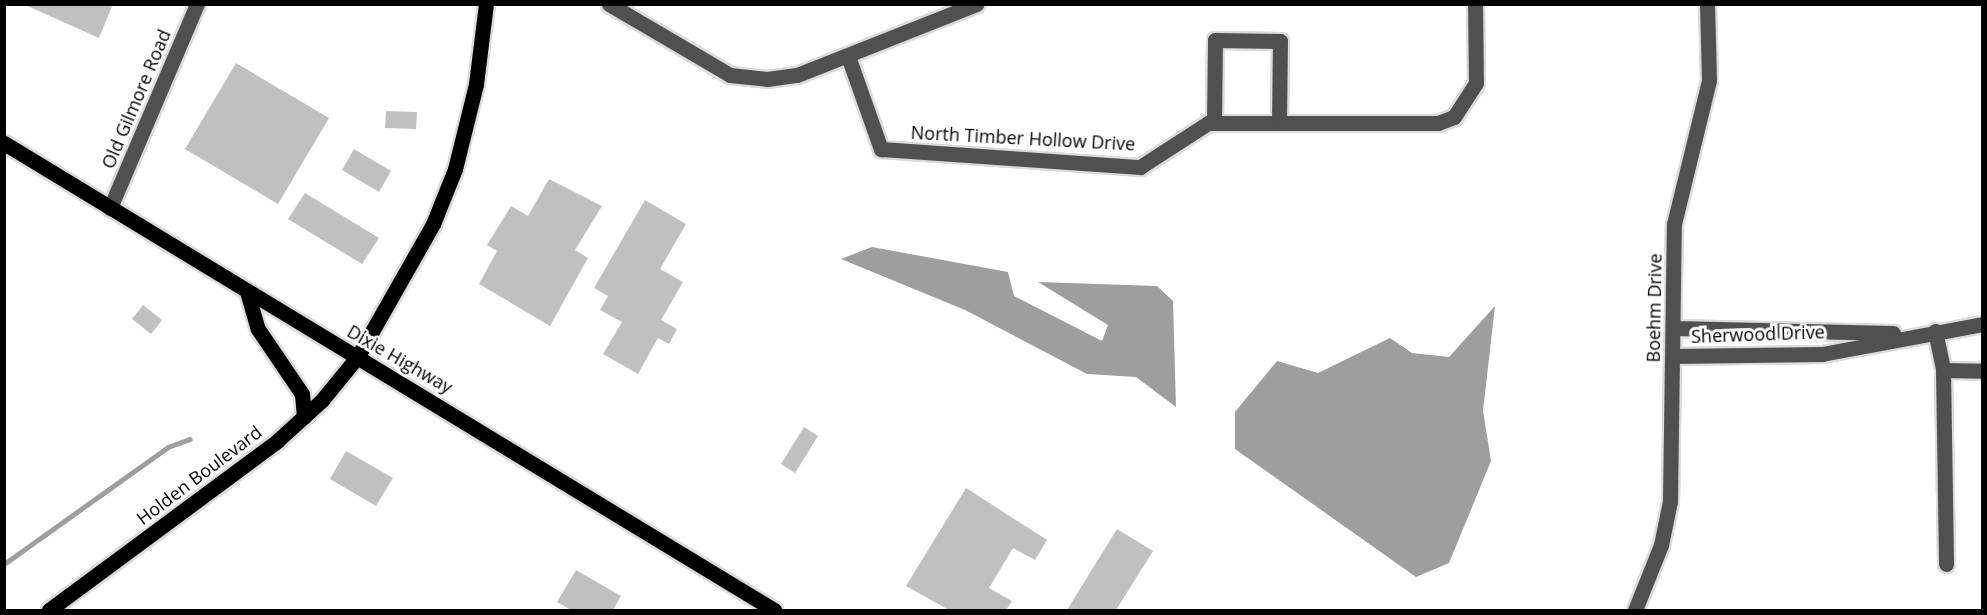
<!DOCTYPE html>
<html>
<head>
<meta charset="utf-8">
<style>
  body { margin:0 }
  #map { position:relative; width:1987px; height:615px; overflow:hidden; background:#fff; font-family:"Open Sans",sans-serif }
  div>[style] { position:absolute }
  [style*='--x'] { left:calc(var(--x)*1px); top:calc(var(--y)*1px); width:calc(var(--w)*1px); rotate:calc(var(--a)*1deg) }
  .water>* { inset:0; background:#9e9e9e }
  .stream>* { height:4.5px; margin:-2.25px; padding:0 2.25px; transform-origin:2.25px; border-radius:2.25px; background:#9e9e9e }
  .building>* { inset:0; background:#c0c0c0 }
  .roads { filter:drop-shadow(2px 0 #dbdbdb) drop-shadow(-2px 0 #dbdbdb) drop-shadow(0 2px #dbdbdb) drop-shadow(0 -2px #dbdbdb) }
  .minor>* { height:15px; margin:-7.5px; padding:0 7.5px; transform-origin:7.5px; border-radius:7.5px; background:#505050 }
  .major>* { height:15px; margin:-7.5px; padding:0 7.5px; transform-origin:7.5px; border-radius:7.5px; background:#000 }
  span { translate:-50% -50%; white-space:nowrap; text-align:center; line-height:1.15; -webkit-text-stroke:6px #fff; paint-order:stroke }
  .street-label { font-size:18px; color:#000 }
  .frame { position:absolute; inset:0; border:6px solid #000; pointer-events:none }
</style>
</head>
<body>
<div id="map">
  <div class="water">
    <div style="clip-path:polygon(872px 247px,1008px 272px,1014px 296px,1102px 341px,1108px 325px,1038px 282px,1157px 286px,1173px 301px,1176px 407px,1136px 377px,1087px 374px,965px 310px,841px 259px)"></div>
    <div style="clip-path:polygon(1495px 306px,1483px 411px,1491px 461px,1449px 563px,1416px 577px,1235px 449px,1235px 412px,1277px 361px,1318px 373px,1390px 338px,1412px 353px,1449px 357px)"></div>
  </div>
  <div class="stream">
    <div style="--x:4;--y:564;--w:201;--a:-35.5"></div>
    <div style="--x:168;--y:447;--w:23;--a:-20"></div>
  </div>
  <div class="building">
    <div style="clip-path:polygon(23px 4px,113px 4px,99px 38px)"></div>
    <div style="clip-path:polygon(236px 63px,329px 118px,278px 204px,185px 149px)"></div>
    <div style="clip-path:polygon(386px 111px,417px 112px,416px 129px,385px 128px)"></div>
    <div style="clip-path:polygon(354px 149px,391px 171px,379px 192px,342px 170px)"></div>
    <div style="clip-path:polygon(549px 179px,602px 206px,575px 250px,588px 258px,550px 326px,479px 284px,497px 251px,487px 245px,511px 206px,528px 216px)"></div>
    <div style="clip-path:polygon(305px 193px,379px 238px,362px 264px,288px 219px)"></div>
    <div style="clip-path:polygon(645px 200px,686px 224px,660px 269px,683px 282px,661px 320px,677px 329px,669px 344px,658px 338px,638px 374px,603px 354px,622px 322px,600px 310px,608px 296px,594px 288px)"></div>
    <div style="clip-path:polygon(143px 305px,162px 320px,151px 334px,132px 319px)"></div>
    <div style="clip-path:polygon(804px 427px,818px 436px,795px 473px,781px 464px)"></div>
    <div style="clip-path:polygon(346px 451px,393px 478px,376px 506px,330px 479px)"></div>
    <div style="clip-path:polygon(966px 488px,1047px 540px,1035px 560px,1013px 548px,989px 588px,1012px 601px,1006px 610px,949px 610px,906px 586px)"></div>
    <div style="clip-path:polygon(1117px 529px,1153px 551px,1116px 610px,1067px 610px)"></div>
    <div style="clip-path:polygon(576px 570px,621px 596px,613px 610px,571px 610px,557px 602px)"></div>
  </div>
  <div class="roads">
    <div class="minor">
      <div style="--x:609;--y:4;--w:140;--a:30.4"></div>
      <div style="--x:730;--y:75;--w:37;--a:6"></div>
      <div style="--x:767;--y:79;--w:30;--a:-8"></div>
      <div style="--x:797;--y:75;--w:193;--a:-21.6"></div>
      <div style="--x:848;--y:56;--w:99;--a:70.5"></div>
      <div style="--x:881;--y:149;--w:260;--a:4"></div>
      <div style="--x:1140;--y:167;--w:81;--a:-32.9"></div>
      <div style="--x:1208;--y:123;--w:230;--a:0"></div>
      <div style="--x:1438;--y:123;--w:17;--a:-21"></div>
      <div style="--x:1454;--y:117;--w:40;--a:-57.1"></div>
      <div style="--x:1476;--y:83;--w:79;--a:-90.7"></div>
      <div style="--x:1214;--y:123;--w:83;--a:-89.3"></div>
      <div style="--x:1215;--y:40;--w:65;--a:0.9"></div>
      <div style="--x:1280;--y:41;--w:80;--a:90.7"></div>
      <div style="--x:110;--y:208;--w:222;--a:-66.9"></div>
      <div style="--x:1674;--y:328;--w:219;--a:1.3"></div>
      <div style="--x:1935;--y:331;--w:40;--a:78"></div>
      <div style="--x:1943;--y:370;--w:194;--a:89.1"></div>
      <div style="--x:1673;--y:356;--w:149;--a:-0.8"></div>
      <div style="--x:1822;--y:354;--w:163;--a:-10.6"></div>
      <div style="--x:1943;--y:370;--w:39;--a:1"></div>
      <div style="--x:1635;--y:610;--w:70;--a:-68.2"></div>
      <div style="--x:1661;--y:545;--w:45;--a:-78.4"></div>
      <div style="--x:1670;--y:501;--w:277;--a:-89.2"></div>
      <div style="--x:1674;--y:224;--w:148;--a:-76.3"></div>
      <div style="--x:1709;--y:80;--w:76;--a:-91.5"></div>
    </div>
    <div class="major">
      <div style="--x:4;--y:143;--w:901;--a:31.24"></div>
      <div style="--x:248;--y:295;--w:35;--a:74"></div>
      <div style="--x:258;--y:329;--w:78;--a:55.9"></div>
      <div style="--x:302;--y:394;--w:23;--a:85"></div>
      <div style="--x:49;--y:610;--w:284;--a:-36.5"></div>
      <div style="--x:277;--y:441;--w:61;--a:-42.3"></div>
      <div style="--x:322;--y:400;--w:57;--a:-50.7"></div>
      <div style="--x:358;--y:356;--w:152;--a:-60.4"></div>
      <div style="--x:433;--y:224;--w:59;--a:-68.2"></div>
      <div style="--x:455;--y:169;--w:88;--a:-76.1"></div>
      <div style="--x:476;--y:84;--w:81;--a:-82.9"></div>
    </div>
  </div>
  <div class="street-label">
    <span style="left:136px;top:99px;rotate:-67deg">Old Gilmore Road</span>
    <span style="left:1023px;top:138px;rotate:3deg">North Timber Hollow Drive</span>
    <span style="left:1654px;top:308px;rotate:-89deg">Boehm Drive</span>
    <span style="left:1758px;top:334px;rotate:-2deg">Sherwood Drive</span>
    <span style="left:400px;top:359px;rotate:30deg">Dixie Highway</span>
    <span style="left:199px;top:475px;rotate:-37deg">Holden Boulevard</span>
  </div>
  <div class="frame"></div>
</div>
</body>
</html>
